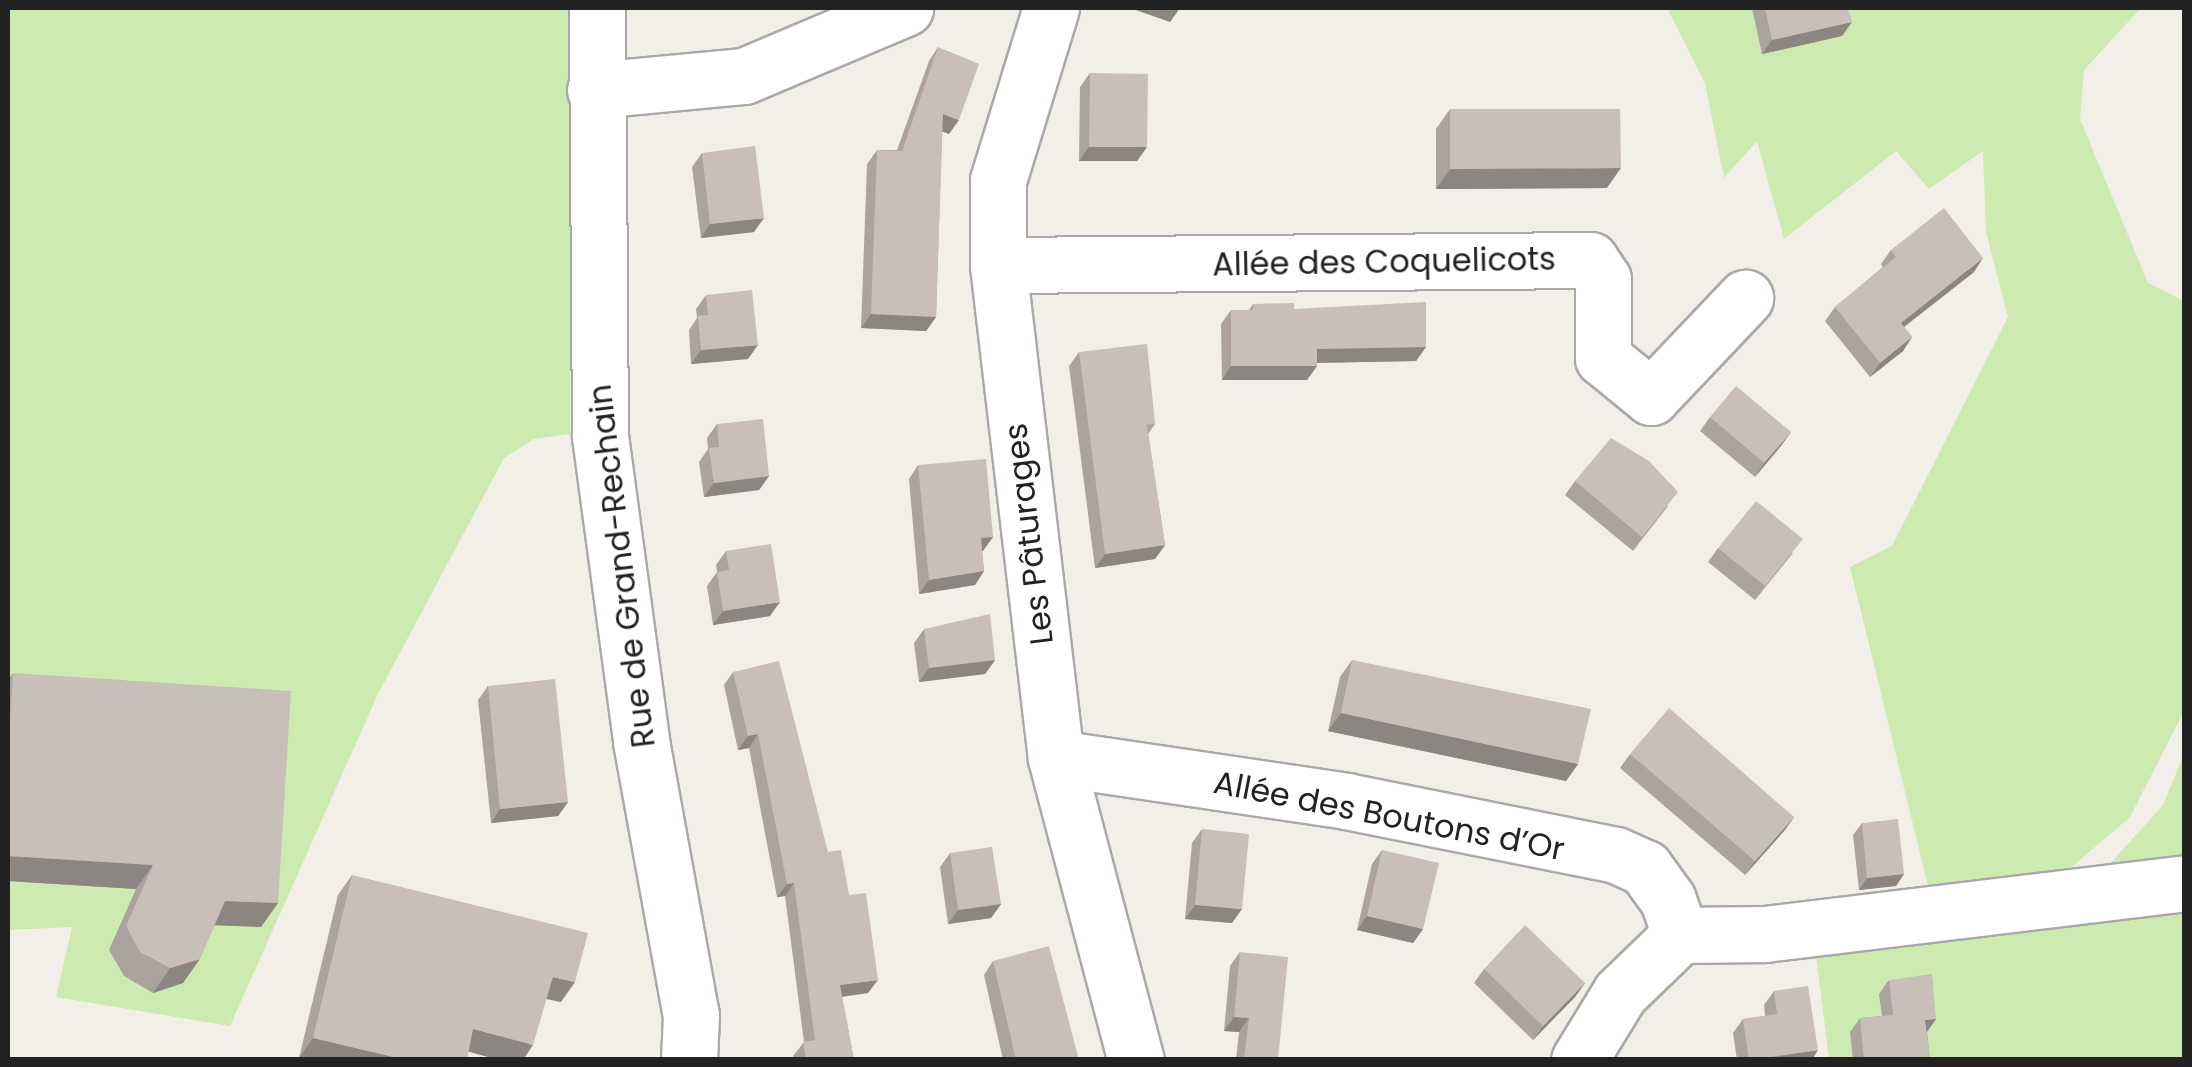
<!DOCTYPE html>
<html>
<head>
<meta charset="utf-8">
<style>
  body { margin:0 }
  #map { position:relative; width:2192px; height:1067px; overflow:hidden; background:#f2efe9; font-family:Poppins,sans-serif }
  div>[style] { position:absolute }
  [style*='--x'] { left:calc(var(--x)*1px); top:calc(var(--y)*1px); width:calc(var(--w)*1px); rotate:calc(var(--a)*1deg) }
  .grass>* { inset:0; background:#cdebb0 }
  .roads { filter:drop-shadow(2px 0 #a9a9a9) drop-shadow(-2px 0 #a9a9a9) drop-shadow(0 2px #a9a9a9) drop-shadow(0 -2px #a9a9a9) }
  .minor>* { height:55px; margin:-27.5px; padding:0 27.5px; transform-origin:27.5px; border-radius:27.5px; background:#fff }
  .wall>* { inset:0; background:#aba49e }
  .shaded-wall>* { inset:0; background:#8b8681 }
  .building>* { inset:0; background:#c7bfb8 }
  span { translate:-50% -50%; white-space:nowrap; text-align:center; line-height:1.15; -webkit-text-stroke:8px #fff; paint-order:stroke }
  .street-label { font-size:32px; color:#222 }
  .frame { position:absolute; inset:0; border:10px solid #222; pointer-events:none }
</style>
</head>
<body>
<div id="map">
  <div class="grass">
    <div style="clip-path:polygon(8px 8px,571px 8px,570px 434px,534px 439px,504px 458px,378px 694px,230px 1026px,56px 997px,72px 927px,8px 930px)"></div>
    <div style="clip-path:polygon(1667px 8px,2141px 8px,2084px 70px,2080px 119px,2148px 283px,2184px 301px,2184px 711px,2130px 817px,2044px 891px,1932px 902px,1850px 567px,1892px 546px,2008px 317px,1986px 232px,1983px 151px,1929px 189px,1896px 151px,1784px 239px,1757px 141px,1724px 178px,1705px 84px)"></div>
    <div style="clip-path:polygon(2184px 754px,2184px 872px,2089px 887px,2163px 805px)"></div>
    <div style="clip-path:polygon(2184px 896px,2184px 1059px,1829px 1059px,1814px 939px)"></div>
  </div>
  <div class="roads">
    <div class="minor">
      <div style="--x:597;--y:8;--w:428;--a:89.6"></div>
      <div style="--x:600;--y:436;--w:308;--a:82.3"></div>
      <div style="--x:641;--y:741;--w:279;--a:79.7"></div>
      <div style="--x:691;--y:1015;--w:45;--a:92.5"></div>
      <div style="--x:1051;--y:8;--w:180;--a:107.1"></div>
      <div style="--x:998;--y:180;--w:85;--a:90"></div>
      <div style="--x:998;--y:265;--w:496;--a:83.3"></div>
      <div style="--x:1056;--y:758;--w:312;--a:75.2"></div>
      <div style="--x:595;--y:90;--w:150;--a:-5.4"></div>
      <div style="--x:744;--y:76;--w:175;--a:-22.9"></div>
      <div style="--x:998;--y:265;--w:592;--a:-0.48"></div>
      <div style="--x:1590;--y:260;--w:23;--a:56"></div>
      <div style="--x:1603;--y:279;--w:79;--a:90"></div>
      <div style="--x:1603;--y:358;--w:62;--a:39.1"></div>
      <div style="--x:1651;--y:397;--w:137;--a:-46.5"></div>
      <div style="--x:1056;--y:758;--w:293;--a:8.4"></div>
      <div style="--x:1346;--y:801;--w:275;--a:11.3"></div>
      <div style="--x:1616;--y:855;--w:32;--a:24"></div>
      <div style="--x:1645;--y:868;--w:39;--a:54"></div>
      <div style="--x:1668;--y:900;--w:37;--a:71"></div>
      <div style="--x:1579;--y:1060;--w:79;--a:-58.5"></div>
      <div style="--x:1620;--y:993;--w:83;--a:-44"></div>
      <div style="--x:1680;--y:935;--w:85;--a:-0.7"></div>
      <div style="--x:1765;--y:934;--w:422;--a:-6.9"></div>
    </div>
  </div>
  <div class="wall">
    <div style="clip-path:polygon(1752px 8px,1848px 8px,1842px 36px,1762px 54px)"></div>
    <div style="clip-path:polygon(938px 47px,949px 134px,942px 131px,936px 317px,926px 331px,861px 328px,867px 164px,877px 150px,897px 150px,929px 61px)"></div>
    <div style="clip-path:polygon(1090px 73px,1147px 147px,1137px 161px,1079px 161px,1080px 87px)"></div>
    <div style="clip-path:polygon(1450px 109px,1607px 188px,1436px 189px,1436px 129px)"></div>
    <div style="clip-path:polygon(702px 153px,754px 232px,701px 238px,692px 167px)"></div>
    <div style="clip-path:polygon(1891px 250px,1974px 272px,1904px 327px,1912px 337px,1903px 351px,1870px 377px,1825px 321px,1835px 307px,1883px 267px,1881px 264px)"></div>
    <div style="clip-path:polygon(706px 295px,748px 359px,691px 364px,689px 330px,697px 318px,696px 309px)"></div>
    <div style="clip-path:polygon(1253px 304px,1294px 309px,1426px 347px,1416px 361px,1317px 363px,1317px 366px,1307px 380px,1222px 380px,1221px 324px,1231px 310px,1249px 310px)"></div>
    <div style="clip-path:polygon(1079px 352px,1155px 424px,1148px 434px,1165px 545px,1155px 559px,1095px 568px,1069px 366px)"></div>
    <div style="clip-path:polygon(1710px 417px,1791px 432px,1755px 477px,1700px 431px)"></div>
    <div style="clip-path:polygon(717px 424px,769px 476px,759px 490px,704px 497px,699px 462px,708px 449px,707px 438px)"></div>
    <div style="clip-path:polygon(918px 465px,993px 537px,982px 551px,984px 571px,975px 585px,919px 594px,909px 479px)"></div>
    <div style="clip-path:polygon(1575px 481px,1668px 506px,1633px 551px,1565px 495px)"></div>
    <div style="clip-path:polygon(1718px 548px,1793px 553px,1755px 600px,1708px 562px)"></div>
    <div style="clip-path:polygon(726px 551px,770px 616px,713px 625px,707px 586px,717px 572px,716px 565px)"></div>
    <div style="clip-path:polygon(924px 629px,995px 660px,985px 674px,919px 682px,914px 643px)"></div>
    <div style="clip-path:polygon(1352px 660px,1578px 764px,1566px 781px,1328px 731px,1340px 677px)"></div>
    <div style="clip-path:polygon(733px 672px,828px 852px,849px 895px,868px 993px,842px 997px,854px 1060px,794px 1060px,793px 1056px,804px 1042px,785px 896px,777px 897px,749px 748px,738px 750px,724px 685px)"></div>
    <div style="clip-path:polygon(13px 673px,278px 903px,261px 927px,215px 925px,183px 983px,153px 993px,124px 976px,109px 950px,136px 889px,8px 881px,8px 680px)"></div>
    <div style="clip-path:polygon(488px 686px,568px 802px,558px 816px,491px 823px,478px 700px)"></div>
    <div style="clip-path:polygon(1630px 754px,1794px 817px,1784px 831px,1745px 875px,1620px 768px)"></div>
    <div style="clip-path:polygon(1862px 823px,1904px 874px,1896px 886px,1859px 890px,1853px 835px)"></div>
    <div style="clip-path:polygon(1202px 829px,1232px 923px,1185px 919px,1192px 843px)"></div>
    <div style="clip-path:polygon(1382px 850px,1423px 929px,1413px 943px,1357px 930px,1372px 864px)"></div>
    <div style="clip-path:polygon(950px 853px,1001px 904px,991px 918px,948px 924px,940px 867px)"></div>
    <div style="clip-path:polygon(352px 875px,561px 1002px,546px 999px,523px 1060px,499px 1060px,468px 1051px,467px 1060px,299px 1058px,338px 895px)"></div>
    <div style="clip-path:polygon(1240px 952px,1278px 1060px,1236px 1060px,1239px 1032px,1224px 1031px,1230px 966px)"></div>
    <div style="clip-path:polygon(993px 961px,1079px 1060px,1003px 1060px,984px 975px)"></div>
    <div style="clip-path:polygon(1484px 969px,1585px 983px,1575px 997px,1533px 1040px,1474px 983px)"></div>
    <div style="clip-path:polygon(1889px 980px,1936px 1019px,1927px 1032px,1930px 1060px,1853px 1060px,1850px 1032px,1860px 1018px,1882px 1016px,1879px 994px)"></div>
    <div style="clip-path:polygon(1774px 991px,1812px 1060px,1737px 1060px,1733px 1033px,1743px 1019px,1765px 1016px,1764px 1005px)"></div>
  </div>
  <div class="shaded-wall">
    <div style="clip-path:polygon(1130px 8px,1180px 8px,1170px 22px)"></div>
    <div style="clip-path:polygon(1852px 22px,1842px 36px,1762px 54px,1772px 40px)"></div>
    <div style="clip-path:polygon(943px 114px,959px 120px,949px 134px,933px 128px)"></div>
    <div style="clip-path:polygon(1089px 147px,1147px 147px,1137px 161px,1079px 161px)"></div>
    <div style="clip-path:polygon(1621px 168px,1607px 188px,1436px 189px,1450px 169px)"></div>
    <div style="clip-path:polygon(764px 218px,754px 232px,701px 238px,710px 224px)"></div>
    <div style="clip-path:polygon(1983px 258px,1974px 272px,1891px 337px,1901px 323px)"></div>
    <div style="clip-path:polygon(871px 314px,936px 317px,926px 331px,861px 328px)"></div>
    <div style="clip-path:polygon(1912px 337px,1903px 351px,1870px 377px,1880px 363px)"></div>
    <div style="clip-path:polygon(758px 345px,748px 359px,691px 364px,701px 350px)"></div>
    <div style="clip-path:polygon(1426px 347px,1416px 361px,1307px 363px,1317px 349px)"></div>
    <div style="clip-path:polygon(1231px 366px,1317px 366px,1307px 380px,1222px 380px)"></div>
    <div style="clip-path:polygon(1791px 432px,1781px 446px,1755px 477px,1764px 463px)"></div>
    <div style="clip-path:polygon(769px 476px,759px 490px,704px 497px,714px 483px)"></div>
    <div style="clip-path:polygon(993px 537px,983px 551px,971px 552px,981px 538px)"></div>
    <div style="clip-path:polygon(1165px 545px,1155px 559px,1095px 568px,1105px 554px)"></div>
    <div style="clip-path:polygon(984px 571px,975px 585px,919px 594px,929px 580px)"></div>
    <div style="clip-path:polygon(780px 602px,770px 616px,713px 625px,723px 611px)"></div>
    <div style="clip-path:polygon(995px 660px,985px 674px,919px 682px,929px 668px)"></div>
    <div style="clip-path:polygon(1341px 713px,1578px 764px,1566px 781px,1328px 731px)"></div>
    <div style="clip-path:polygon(758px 734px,749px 748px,738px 750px,748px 736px)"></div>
    <div style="clip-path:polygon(568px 802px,558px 816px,491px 823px,500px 809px)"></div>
    <div style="clip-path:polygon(1794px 817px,1784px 831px,1745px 875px,1755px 861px)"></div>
    <div style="clip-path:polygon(8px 856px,153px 865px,136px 889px,8px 881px)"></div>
    <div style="clip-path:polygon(1904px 874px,1896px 886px,1859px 890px,1867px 878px)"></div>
    <div style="clip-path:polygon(794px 883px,785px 896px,777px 897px,787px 884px)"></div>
    <div style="clip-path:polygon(225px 901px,278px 903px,261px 927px,208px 925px)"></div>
    <div style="clip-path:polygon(1001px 904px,991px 918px,948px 924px,958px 910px)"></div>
    <div style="clip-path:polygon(1195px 905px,1242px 909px,1232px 923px,1185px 919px)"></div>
    <div style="clip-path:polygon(1367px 916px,1423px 929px,1413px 943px,1357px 930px)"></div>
    <div style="clip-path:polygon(200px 959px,183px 983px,153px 993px,170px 968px)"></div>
    <div style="clip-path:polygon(553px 977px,575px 982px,561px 1002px,539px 997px)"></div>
    <div style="clip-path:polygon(878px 980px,868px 993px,830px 998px,840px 985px)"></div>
    <div style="clip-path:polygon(1585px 983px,1575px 997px,1533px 1040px,1543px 1026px)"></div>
    <div style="clip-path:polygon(1234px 1017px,1249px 1018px,1239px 1032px,1224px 1031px)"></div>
    <div style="clip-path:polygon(1936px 1019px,1926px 1033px,1925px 1020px)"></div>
    <div style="clip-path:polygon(473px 1029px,533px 1045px,523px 1060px,499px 1060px,459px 1049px)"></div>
    <div style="clip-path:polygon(313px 1038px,406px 1060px,299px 1058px)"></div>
    <div style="clip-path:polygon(1818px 1050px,1812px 1060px,1756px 1060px)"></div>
  </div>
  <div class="building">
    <div style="clip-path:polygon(1765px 8px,1848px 8px,1852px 22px,1772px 40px)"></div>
    <div style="clip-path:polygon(938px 47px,979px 64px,959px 120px,943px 114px,936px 317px,871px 314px,877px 150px,902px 151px)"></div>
    <div style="clip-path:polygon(1090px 73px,1148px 74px,1147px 147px,1089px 147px)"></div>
    <div style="clip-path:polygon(1450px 109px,1620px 109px,1621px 168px,1450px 169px)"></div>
    <div style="clip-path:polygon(755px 146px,764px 218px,710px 224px,702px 153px)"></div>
    <div style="clip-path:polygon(1944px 208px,1983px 258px,1901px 323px,1912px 337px,1880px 363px,1835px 307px,1896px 257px,1891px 250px)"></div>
    <div style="clip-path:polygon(752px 290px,758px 345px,701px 350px,698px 316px,708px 315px,706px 295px)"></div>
    <div style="clip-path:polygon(1426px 302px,1426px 347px,1317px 349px,1317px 366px,1231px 366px,1231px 310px,1253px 310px,1253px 304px,1294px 303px,1294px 309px)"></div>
    <div style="clip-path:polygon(1147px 344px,1155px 424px,1147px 425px,1165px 545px,1105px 554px,1079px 352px)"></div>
    <div style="clip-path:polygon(1736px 386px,1791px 432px,1764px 463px,1710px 417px)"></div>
    <div style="clip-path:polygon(763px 419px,769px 476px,714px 483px,709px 448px,719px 447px,717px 424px)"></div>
    <div style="clip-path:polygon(1611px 438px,1649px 461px,1678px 492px,1642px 537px,1575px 481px)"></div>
    <div style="clip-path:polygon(986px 459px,993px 537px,981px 538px,984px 571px,929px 580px,918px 465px)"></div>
    <div style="clip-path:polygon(1756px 501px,1803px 539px,1765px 586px,1718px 548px)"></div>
    <div style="clip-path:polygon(771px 544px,780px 602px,723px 611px,717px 572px,729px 570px,726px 551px)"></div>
    <div style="clip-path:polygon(990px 614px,995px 660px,929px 668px,924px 629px)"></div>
    <div style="clip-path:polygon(1352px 660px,1591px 709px,1578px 764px,1341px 713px)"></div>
    <div style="clip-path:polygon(779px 661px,828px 852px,841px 850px,849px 895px,866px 893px,878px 980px,840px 985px,854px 1060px,806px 1060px,803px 1042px,815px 1040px,794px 883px,787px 884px,758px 734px,748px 736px,733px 672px)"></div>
    <div style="clip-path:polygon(13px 673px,291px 691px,278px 903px,225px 901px,200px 959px,170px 968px,140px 952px,126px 926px,153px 865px,8px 856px,8px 750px)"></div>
    <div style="clip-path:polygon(555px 679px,568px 802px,500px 809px,488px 686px)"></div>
    <div style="clip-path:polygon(1669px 708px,1794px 817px,1755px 861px,1630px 754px)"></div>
    <div style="clip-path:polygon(1898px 819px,1904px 874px,1867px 878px,1862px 823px)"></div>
    <div style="clip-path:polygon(1202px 829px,1249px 834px,1242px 909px,1195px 905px)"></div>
    <div style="clip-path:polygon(992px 847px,1001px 904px,958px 910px,950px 853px)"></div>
    <div style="clip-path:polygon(1382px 850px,1439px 863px,1423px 929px,1367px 916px)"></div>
    <div style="clip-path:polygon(352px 875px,588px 933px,575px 982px,553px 977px,533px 1045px,473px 1029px,467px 1060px,406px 1060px,313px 1038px)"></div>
    <div style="clip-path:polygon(1525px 925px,1585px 983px,1543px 1026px,1484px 969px)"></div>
    <div style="clip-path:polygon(1049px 946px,1079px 1060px,1016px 1060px,993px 961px)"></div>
    <div style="clip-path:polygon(1240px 952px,1288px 957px,1278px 1060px,1244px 1060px,1249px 1018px,1234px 1017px)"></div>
    <div style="clip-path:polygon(1932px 974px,1936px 1019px,1925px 1020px,1930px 1060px,1864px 1060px,1860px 1018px,1893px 1015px,1889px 980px)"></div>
    <div style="clip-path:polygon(1808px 986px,1818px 1050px,1749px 1060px,1743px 1019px,1777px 1014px,1774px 991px)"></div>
  </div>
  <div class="street-label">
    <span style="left:1384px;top:262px;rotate:-1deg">Allée des Coquelicots</span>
    <span style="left:1029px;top:534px;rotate:-97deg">Les Pâturages</span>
    <span style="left:622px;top:566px;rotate:-97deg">Rue de Grand-Rechain</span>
    <span style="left:1389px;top:816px;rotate:11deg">Allée des Boutons d’Or</span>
  </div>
  <div class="frame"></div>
</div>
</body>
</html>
